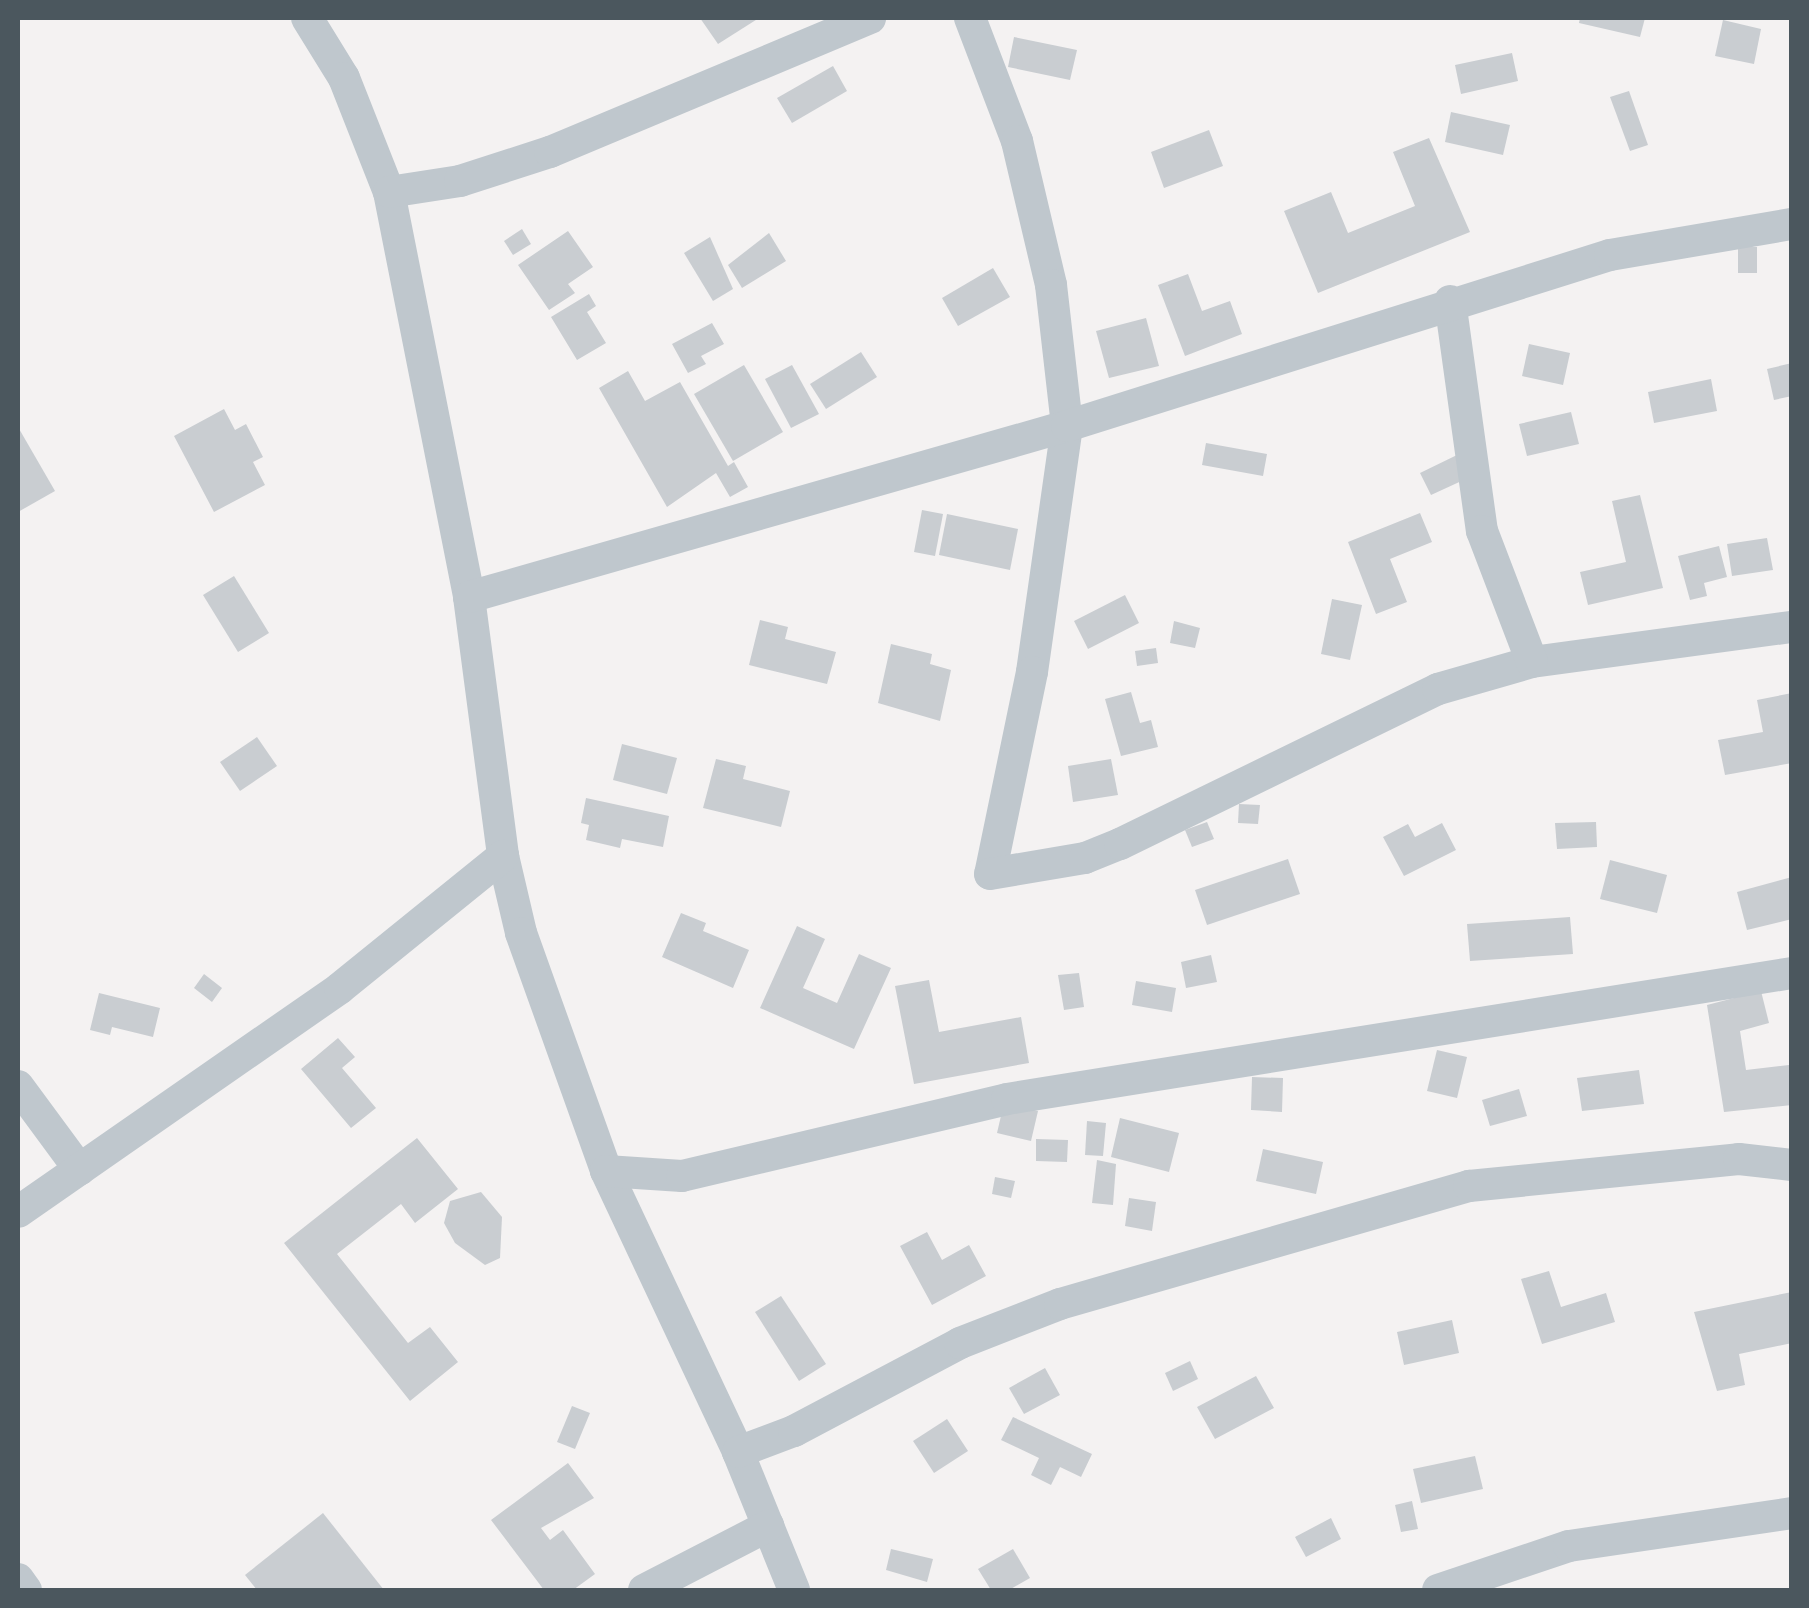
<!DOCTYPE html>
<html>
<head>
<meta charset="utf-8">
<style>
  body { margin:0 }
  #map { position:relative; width:1809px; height:1608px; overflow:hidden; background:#f4f2f2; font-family:Figtree,sans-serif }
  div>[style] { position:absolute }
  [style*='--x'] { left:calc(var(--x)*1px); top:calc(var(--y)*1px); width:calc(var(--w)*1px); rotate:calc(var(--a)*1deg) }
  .building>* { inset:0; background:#c9cdd1 }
  .minor>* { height:32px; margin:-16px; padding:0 16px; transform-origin:16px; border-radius:16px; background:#bfc7cd }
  span { translate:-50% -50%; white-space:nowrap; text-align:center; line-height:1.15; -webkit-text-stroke:10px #fff; paint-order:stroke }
  .frame { position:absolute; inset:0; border:20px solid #4b575e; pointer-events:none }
</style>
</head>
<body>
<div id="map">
  <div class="building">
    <div style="clip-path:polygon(700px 18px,759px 18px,718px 44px)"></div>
    <div style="clip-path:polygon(1580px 18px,1645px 18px,1640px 37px,1579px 23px)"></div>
    <div style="clip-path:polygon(1723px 20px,1761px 29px,1754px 64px,1715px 56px)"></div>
    <div style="clip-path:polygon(1014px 37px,1077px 50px,1070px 80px,1008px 67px)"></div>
    <div style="clip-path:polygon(1512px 53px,1518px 81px,1461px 94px,1455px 65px)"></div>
    <div style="clip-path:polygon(833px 66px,847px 91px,792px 123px,777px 98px)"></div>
    <div style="clip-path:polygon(1629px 91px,1648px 145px,1630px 151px,1610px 97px)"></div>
    <div style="clip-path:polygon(1451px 112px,1510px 125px,1503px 155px,1445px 142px)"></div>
    <div style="clip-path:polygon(1209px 130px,1223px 166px,1164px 188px,1151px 152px)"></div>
    <div style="clip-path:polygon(1429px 138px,1470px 232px,1318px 293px,1284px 211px,1331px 192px,1348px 233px,1415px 206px,1393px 152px)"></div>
    <div style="clip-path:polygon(522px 229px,531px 244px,513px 255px,504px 241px)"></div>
    <div style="clip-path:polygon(568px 231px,593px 267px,568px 284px,575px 293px,549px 310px,518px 265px)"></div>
    <div style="clip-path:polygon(769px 233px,786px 261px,742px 288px,728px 265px)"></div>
    <div style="clip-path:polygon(710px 237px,733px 289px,713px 301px,684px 253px)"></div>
    <div style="clip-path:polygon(1738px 247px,1757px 247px,1757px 273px,1738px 273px)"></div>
    <div style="clip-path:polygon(993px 268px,1010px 297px,958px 326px,942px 298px)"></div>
    <div style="clip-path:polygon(1188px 274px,1202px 311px,1230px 301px,1242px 334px,1185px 356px,1158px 285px)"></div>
    <div style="clip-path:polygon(589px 294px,596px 306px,587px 312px,606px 343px,577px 360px,551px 317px)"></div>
    <div style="clip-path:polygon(1146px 318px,1159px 366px,1109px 378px,1096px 331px)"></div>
    <div style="clip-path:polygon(712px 323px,724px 344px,701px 356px,706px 364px,688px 373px,672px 344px)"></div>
    <div style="clip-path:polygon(1529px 344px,1570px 353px,1563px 385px,1522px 376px)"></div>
    <div style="clip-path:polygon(861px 352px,877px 377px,826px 409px,810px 384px)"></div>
    <div style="clip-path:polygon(1792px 363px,1792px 396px,1774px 400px,1767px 369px)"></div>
    <div style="clip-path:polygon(744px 365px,783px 432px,733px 461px,694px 394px)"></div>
    <div style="clip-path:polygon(792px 365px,819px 414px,791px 428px,765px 379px)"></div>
    <div style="clip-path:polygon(628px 371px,645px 401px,680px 382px,728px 466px,734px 462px,748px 487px,730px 497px,716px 473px,667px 507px,599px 388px)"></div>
    <div style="clip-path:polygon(1711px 379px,1717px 411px,1654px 423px,1648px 392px)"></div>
    <div style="clip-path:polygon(224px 409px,235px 430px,246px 424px,263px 457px,253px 462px,265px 485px,214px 512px,174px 436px)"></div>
    <div style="clip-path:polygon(1571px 412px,1579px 444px,1527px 456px,1519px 424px)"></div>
    <div style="clip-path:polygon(18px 427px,55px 491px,18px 512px)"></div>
    <div style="clip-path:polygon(1206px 443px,1267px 454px,1263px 476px,1202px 465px)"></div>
    <div style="clip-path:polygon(1457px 455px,1468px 478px,1431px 495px,1420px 473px)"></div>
    <div style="clip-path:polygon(1640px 495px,1663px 588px,1588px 605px,1580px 572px,1626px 562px,1612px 501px)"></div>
    <div style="clip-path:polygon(922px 510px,943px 514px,935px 556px,914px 552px)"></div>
    <div style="clip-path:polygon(1420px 513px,1432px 542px,1390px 559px,1407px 602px,1376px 614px,1348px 542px)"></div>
    <div style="clip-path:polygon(947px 514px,1018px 529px,1010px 570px,939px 555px)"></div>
    <div style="clip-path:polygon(1767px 538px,1773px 570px,1732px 576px,1727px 544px)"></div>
    <div style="clip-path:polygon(1719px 546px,1727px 577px,1704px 583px,1707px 596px,1690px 600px,1678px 556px)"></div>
    <div style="clip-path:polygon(234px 576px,269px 633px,238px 652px,203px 595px)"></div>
    <div style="clip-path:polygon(1125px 595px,1139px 623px,1088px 649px,1074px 621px)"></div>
    <div style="clip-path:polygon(1332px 599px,1362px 605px,1350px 660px,1321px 654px)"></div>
    <div style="clip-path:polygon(760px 620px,788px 627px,785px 639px,836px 652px,827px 684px,749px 665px)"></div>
    <div style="clip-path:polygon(1174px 621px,1200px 628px,1195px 648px,1170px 643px)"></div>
    <div style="clip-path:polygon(891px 644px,932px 654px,930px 664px,951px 670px,940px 721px,878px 703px)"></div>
    <div style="clip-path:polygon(1156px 648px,1158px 663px,1137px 666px,1135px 651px)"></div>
    <div style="clip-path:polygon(1131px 692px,1140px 723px,1151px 720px,1158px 747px,1121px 756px,1105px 699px)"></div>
    <div style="clip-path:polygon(1792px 693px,1792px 763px,1725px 775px,1718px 740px,1763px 732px,1757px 700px)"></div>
    <div style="clip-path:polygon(257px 737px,277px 766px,240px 791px,220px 762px)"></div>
    <div style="clip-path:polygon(622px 744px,677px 758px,667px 794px,613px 780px)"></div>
    <div style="clip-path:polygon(716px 759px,746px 766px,743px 779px,790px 791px,781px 827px,703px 808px)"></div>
    <div style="clip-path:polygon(1111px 759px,1118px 795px,1073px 802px,1068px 766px)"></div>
    <div style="clip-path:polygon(586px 798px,669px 816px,663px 847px,622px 839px,620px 848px,586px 840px,589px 825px,581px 823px)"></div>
    <div style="clip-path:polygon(1239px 804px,1260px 805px,1258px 824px,1238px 823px)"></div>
    <div style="clip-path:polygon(1207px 822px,1214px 839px,1192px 847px,1185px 830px)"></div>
    <div style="clip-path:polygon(1596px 822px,1597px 847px,1557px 849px,1555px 823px)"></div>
    <div style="clip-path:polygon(1442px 823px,1456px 850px,1404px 876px,1383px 837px,1408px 824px,1415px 837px)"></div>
    <div style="clip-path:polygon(1288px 859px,1300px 894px,1207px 925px,1195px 890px)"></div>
    <div style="clip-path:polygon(1610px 860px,1667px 875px,1657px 913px,1600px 899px)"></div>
    <div style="clip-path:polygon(1792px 877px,1792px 919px,1747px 930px,1737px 892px)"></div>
    <div style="clip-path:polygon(681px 913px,706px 923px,703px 931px,749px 950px,733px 988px,662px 957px)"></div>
    <div style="clip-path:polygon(1570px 917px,1573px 954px,1470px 961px,1467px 924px)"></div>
    <div style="clip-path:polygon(797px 926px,825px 939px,803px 988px,837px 1003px,859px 954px,891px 968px,854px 1049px,760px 1008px)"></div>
    <div style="clip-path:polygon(1211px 955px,1217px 982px,1186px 988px,1181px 962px)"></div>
    <div style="clip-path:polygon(1079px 973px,1084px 1007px,1064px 1010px,1058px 975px)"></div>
    <div style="clip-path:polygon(204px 974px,222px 988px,212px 1002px,194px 988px)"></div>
    <div style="clip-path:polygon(929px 980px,939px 1032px,1021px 1017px,1029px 1063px,914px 1084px,895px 986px)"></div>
    <div style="clip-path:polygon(1136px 981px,1176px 988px,1172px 1012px,1132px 1005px)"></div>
    <div style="clip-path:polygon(1761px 991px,1769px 1023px,1740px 1031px,1746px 1070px,1789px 1065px,1792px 1105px,1724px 1112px,1707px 1005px)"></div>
    <div style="clip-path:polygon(99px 993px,160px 1008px,153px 1037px,112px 1027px,110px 1035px,90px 1030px)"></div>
    <div style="clip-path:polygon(338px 1038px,355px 1057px,342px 1068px,376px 1108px,351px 1128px,301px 1069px)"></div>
    <div style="clip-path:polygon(1437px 1050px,1467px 1057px,1457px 1098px,1427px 1091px)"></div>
    <div style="clip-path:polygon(1639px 1070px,1644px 1104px,1582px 1111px,1577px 1078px)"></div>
    <div style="clip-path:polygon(1252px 1077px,1283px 1078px,1282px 1112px,1251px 1110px)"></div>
    <div style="clip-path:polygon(1519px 1089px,1527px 1116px,1490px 1126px,1482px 1100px)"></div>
    <div style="clip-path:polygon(1004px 1103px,1038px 1111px,1031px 1141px,997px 1133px)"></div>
    <div style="clip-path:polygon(1120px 1118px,1179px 1133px,1169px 1172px,1111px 1157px)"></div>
    <div style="clip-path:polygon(1087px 1121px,1106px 1123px,1103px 1156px,1085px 1155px)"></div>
    <div style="clip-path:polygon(417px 1138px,458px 1189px,415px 1223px,401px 1204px,337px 1254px,408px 1343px,430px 1327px,458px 1362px,410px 1401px,284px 1243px)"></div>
    <div style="clip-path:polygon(1036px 1139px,1068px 1140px,1067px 1162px,1036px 1161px)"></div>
    <div style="clip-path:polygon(1263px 1149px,1323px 1162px,1316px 1194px,1256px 1181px)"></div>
    <div style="clip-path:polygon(1097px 1160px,1116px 1164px,1113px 1205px,1092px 1203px)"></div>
    <div style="clip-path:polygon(995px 1177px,1015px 1181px,1011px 1198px,992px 1194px)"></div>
    <div style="clip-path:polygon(481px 1192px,502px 1217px,500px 1258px,485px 1265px,455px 1243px,444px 1223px,450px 1201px)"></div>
    <div style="clip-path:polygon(1129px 1198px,1156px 1202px,1152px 1231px,1125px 1226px)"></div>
    <div style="clip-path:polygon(927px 1232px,942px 1260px,969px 1245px,986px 1276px,932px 1305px,900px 1246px)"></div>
    <div style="clip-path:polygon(1549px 1271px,1561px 1307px,1606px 1293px,1615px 1322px,1542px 1344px,1521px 1279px)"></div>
    <div style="clip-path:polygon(1792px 1292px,1792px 1343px,1739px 1354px,1745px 1385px,1717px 1391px,1694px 1312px)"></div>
    <div style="clip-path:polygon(781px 1296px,826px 1364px,799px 1381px,755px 1312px)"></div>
    <div style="clip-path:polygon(1452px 1320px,1459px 1353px,1404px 1365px,1397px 1332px)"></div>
    <div style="clip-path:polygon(1190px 1361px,1198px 1379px,1173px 1391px,1165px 1373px)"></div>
    <div style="clip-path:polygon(1045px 1368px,1060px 1395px,1024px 1414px,1009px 1388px)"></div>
    <div style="clip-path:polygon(1256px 1376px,1274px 1408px,1215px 1439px,1197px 1407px)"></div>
    <div style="clip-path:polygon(572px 1406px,590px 1413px,575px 1449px,557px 1442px)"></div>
    <div style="clip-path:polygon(1013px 1417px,1092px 1454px,1081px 1477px,1060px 1467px,1051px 1485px,1031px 1475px,1039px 1458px,1001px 1440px)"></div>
    <div style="clip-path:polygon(947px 1419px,968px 1451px,934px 1473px,913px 1441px)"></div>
    <div style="clip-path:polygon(1475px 1456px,1483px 1489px,1421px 1503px,1413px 1469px)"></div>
    <div style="clip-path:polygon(568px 1463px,594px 1498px,541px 1528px,550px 1540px,563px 1530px,595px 1574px,573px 1590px,544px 1590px,491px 1520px)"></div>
    <div style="clip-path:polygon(1412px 1501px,1418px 1529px,1401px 1532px,1395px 1505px)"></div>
    <div style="clip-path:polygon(323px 1513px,384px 1590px,257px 1590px,245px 1575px)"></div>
    <div style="clip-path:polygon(1331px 1518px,1341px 1539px,1306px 1557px,1295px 1537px)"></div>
    <div style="clip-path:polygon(891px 1549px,933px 1559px,927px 1582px,886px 1570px)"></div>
    <div style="clip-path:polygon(1013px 1549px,1030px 1578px,1009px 1590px,991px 1590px,978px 1569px)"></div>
  </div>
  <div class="minor">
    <div style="--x:307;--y:18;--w:70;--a:58.3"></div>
    <div style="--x:344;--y:78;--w:123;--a:68.5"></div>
    <div style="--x:389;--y:192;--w:413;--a:78.8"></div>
    <div style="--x:469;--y:597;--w:261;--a:82.5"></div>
    <div style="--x:503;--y:856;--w:79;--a:76.8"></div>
    <div style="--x:521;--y:933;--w:253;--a:70.3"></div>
    <div style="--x:606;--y:1171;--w:310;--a:64.8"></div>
    <div style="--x:738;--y:1452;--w:149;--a:67.9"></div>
    <div style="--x:970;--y:18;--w:132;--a:69.1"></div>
    <div style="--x:1017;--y:141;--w:148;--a:76.7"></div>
    <div style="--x:1051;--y:285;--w:142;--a:83.5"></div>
    <div style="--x:1067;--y:426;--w:248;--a:98.1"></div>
    <div style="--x:1032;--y:672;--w:206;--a:101.7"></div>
    <div style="--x:990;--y:874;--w:96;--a:-9.6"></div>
    <div style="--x:1085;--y:858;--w:38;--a:-22"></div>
    <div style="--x:1120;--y:844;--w:354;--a:-26"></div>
    <div style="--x:1438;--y:689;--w:98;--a:-16"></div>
    <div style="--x:1532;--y:662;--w:262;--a:-7.7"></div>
    <div style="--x:389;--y:192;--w:72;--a:-8.8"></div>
    <div style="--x:460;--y:181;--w:95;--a:-17.9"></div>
    <div style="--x:550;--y:152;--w:347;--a:-22.7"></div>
    <div style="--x:1450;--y:301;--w:232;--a:82.1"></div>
    <div style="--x:1482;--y:531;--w:140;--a:69.1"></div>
    <div style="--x:469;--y:597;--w:622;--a:-15.96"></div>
    <div style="--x:1067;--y:426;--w:569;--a:-17.48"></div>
    <div style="--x:1610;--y:255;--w:185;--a:-9.7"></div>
    <div style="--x:18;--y:1086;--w:104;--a:53.6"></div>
    <div style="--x:606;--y:1171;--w:76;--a:3.8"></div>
    <div style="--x:682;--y:1176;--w:334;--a:-13.3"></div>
    <div style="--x:1007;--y:1099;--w:795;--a:-9.12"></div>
    <div style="--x:18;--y:1212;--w:392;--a:-34.8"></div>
    <div style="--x:340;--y:988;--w:210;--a:-39"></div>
    <div style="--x:738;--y:1452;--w:60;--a:-20.6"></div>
    <div style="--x:794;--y:1431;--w:188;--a:-27.9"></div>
    <div style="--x:960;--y:1343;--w:107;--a:-21.3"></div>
    <div style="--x:1060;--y:1304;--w:426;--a:-16.1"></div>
    <div style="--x:1469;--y:1186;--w:271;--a:-5.7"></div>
    <div style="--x:1739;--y:1159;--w:53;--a:6.5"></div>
    <div style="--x:18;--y:1579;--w:14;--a:54"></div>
    <div style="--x:644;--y:1590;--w:140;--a:-27.3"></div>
    <div style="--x:1438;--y:1590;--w:138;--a:-18.6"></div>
    <div style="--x:1569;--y:1546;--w:225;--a:-8.4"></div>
  </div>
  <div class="frame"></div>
</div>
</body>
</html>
